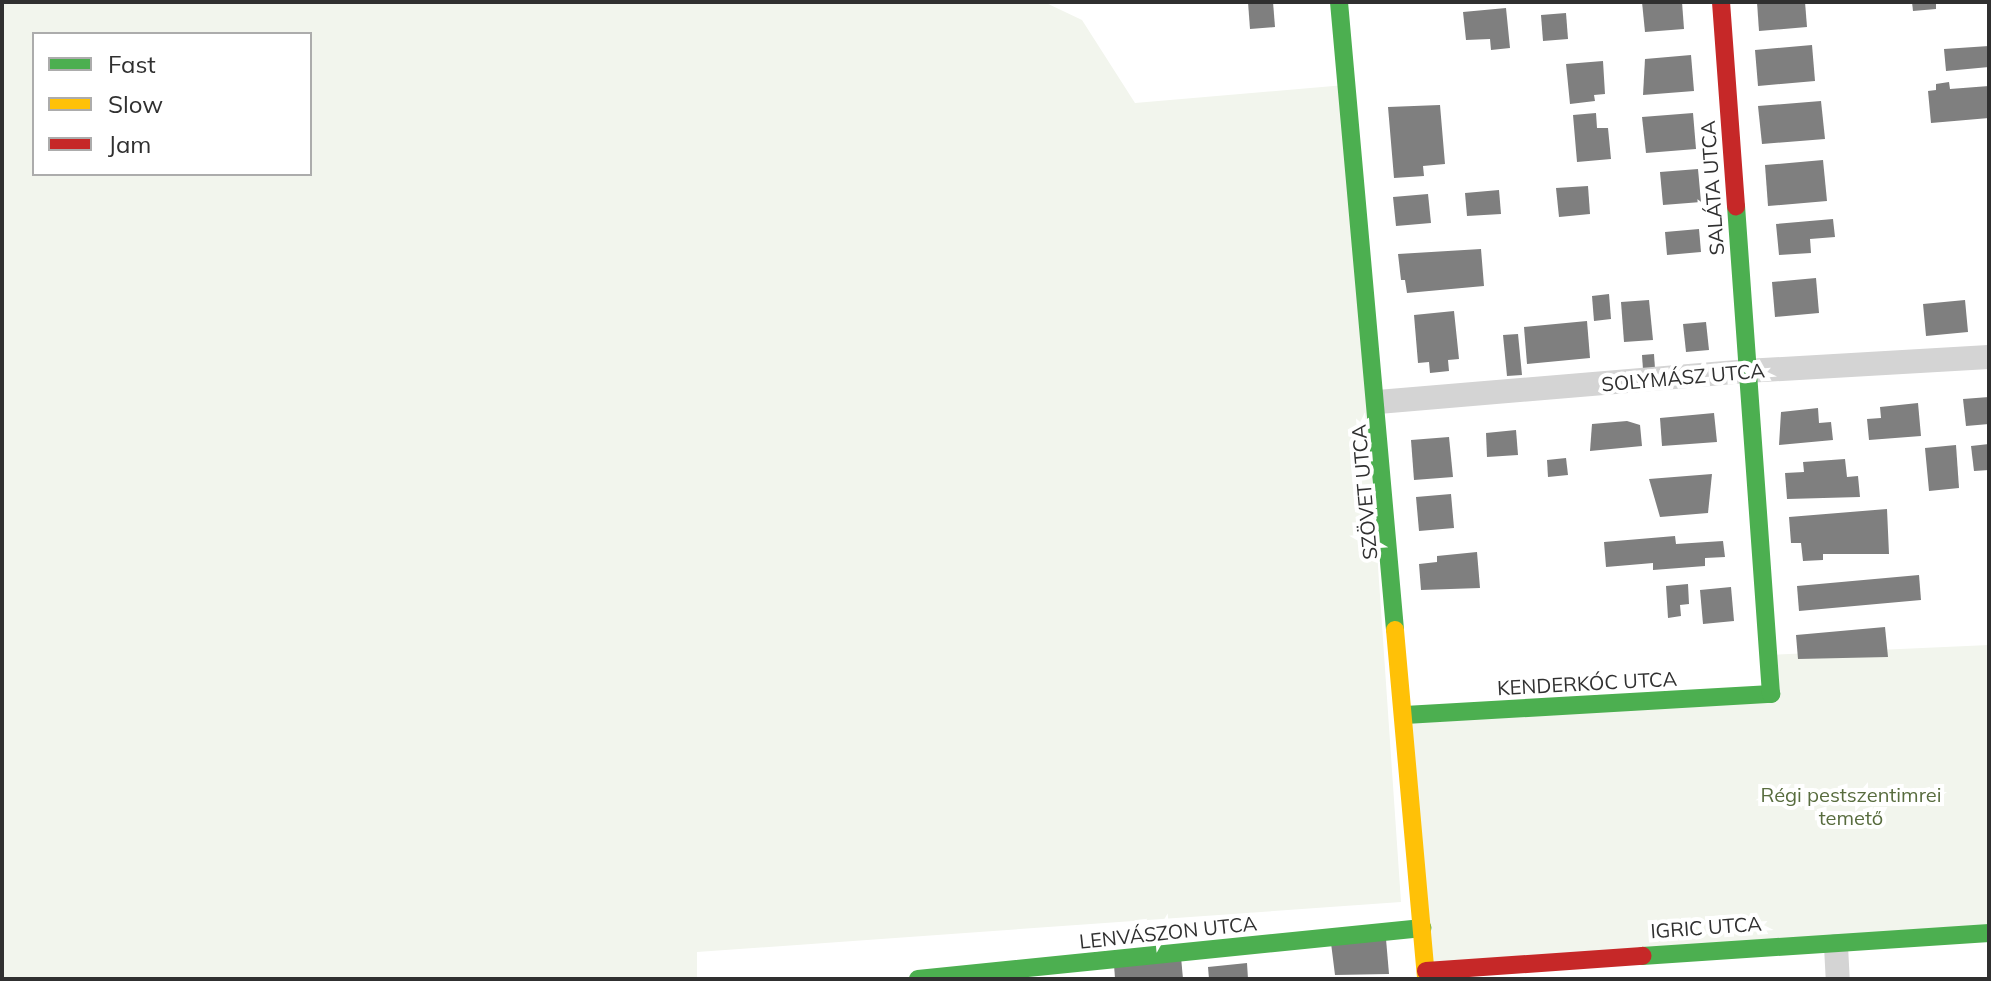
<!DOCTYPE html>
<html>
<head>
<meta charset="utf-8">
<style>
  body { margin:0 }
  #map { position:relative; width:1991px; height:981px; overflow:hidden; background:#fff; font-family:Mulish,sans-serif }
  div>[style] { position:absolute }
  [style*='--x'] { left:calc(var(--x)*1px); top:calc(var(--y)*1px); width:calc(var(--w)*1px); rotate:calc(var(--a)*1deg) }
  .green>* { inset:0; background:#f2f5ed }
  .building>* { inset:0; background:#7f7f7f }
  .street>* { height:24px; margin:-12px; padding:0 12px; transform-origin:12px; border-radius:12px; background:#d4d4d4 }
  .fast>* { height:18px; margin:-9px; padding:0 9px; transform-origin:9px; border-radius:9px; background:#4caf50 }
  .slow>* { height:18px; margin:-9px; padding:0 9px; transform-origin:9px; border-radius:9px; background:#ffc107 }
  .jam>* { height:18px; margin:-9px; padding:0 9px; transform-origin:9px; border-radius:9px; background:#c62828 }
  span { translate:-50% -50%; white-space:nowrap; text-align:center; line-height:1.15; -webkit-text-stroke:8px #fff; paint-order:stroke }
  .street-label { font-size:20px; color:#303030 }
  .park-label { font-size:20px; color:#586c3e }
  .frame { position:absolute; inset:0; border:4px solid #303030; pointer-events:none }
  .legend { position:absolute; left:32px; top:32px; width:280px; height:144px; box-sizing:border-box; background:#fff; border:2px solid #acacac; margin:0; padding:10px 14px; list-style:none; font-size:24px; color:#303030 }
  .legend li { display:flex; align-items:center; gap:16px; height:40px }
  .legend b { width:40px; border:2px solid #acacac }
</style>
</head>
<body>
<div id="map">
  <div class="green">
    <div style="clip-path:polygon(evenodd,2px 2px,1044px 2px,1082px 20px,1135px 103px,1345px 85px,1401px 902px,697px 952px,697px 979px,2px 979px,2px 2px,34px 34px,310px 34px,310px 174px,34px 174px,34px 34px)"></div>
    <div style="clip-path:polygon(1989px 645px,1989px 933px,1426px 971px,1405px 715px,1771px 694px,1768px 655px)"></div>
  </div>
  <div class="building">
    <div style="clip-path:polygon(1248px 2px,1273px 2px,1275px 27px,1250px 29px)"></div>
    <div style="clip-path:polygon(1642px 2px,1682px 2px,1684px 29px,1645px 32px)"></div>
    <div style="clip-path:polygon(1757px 2px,1805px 2px,1807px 27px,1759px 31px)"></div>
    <div style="clip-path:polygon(1912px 2px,1936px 2px,1936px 9px,1913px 11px)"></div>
    <div style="clip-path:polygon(1506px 8px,1510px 48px,1491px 50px,1490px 39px,1466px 40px,1463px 12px)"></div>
    <div style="clip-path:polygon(1566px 13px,1568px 39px,1543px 41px,1541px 15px)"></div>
    <div style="clip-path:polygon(1812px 45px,1815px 81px,1758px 86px,1755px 50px)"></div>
    <div style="clip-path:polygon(1989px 46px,1989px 67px,1946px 71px,1944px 49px)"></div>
    <div style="clip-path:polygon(1691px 55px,1694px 91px,1643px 95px,1645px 59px)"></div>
    <div style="clip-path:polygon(1603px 61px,1605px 94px,1594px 95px,1595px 101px,1570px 104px,1566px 64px)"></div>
    <div style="clip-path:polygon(1949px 82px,1950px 89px,1989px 86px,1989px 118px,1931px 123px,1928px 91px,1936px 90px,1936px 84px)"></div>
    <div style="clip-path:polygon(1821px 101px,1825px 139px,1762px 144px,1758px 106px)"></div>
    <div style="clip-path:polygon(1440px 105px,1445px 164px,1423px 166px,1424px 176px,1394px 178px,1388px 107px)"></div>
    <div style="clip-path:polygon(1596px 113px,1597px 128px,1608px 128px,1611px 159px,1577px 162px,1573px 115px)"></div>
    <div style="clip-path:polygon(1693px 113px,1696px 149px,1646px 153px,1642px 117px)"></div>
    <div style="clip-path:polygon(1823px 160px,1827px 201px,1768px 206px,1765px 165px)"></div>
    <div style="clip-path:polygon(1698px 169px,1701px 202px,1663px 205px,1660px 172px)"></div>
    <div style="clip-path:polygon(1588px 186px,1590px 214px,1559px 217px,1556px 188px)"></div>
    <div style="clip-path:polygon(1499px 190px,1501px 214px,1467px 216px,1465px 193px)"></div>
    <div style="clip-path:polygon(1428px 194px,1431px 223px,1396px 226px,1393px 197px)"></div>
    <div style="clip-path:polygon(1833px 219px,1835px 237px,1810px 239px,1811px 253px,1779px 255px,1776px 224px)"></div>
    <div style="clip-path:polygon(1699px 229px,1701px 252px,1667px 255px,1665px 232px)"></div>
    <div style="clip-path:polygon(1481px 249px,1484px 286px,1407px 293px,1405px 280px,1401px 280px,1398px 254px)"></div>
    <div style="clip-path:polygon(1816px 278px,1819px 313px,1775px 317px,1772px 282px)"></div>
    <div style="clip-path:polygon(1609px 294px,1611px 319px,1594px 321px,1592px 296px)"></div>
    <div style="clip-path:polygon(1649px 300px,1653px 340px,1624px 342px,1621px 302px)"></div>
    <div style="clip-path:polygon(1965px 300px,1968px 332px,1926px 336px,1923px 304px)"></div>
    <div style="clip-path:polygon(1454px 311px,1459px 359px,1448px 360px,1449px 371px,1430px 373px,1429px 362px,1418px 363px,1414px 315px)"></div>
    <div style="clip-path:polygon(1587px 321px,1590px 358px,1527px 364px,1524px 327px)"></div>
    <div style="clip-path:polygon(1706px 322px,1709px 350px,1686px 352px,1683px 324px)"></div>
    <div style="clip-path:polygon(1518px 334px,1522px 375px,1507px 376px,1503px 335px)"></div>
    <div style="clip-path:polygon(1654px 354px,1655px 369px,1643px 370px,1642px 355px)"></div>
    <div style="clip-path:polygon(1989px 397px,1989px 424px,1966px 426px,1963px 399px)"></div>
    <div style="clip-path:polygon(1918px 403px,1921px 436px,1869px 440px,1867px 419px,1881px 418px,1880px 407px)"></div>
    <div style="clip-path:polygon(1818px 408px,1819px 423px,1831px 422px,1833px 440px,1779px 445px,1781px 412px)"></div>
    <div style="clip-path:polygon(1714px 413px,1717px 442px,1662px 446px,1660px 418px)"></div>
    <div style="clip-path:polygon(1627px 421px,1640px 425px,1642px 446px,1590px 451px,1592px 424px)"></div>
    <div style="clip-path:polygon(1516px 430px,1518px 455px,1487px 457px,1486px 433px)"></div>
    <div style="clip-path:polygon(1449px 437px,1453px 477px,1414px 480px,1411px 440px)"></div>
    <div style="clip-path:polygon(1989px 444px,1989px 470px,1974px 471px,1971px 446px)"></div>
    <div style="clip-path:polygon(1956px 445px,1959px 488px,1929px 491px,1925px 448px)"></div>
    <div style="clip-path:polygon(1566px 458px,1568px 475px,1548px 477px,1547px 460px)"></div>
    <div style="clip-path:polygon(1845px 459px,1847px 477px,1858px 476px,1860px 497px,1787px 499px,1785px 473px,1804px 472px,1803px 462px)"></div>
    <div style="clip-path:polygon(1712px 474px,1708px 513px,1660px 517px,1649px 479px)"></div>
    <div style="clip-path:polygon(1451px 494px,1454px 528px,1419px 531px,1416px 497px)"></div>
    <div style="clip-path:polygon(1887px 509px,1889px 554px,1823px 554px,1823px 560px,1803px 561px,1801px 543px,1791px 543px,1789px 517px)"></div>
    <div style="clip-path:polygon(1675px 536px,1676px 544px,1723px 541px,1725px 557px,1705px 558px,1705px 566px,1653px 570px,1653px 563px,1606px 567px,1604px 542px)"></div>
    <div style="clip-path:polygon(1477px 552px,1480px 588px,1421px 590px,1419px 564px,1437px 562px,1437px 556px)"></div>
    <div style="clip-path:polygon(1919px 575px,1921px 600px,1799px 611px,1797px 586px)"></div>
    <div style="clip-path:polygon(1688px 584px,1689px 604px,1680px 605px,1681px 616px,1668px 618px,1666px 586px)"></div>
    <div style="clip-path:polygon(1731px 587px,1734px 621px,1703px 624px,1700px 590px)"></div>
    <div style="clip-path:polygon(1885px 627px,1888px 657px,1798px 659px,1796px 635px)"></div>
    <div style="clip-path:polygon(1386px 939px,1389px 974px,1335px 975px,1331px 943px)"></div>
    <div style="clip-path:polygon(1181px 957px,1183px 979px,1115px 979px,1114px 964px)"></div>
    <div style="clip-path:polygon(1247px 963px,1248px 979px,1209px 979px,1208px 967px)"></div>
  </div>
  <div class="street">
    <div style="--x:1378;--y:402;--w:369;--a:-4.8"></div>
    <div style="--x:1746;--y:371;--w:243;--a:-3.3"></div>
    <div style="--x:1836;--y:946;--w:33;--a:87"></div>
  </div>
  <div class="fast">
    <div style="--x:1339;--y:2;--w:630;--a:84.9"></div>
    <div style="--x:1405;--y:715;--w:367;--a:-3.3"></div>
    <div style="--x:1771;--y:694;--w:489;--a:-94.1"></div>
    <div style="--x:1642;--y:956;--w:348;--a:-3.8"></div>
    <div style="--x:918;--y:979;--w:507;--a:-5.78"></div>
  </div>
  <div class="slow">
    <div style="--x:1395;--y:630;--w:350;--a:84.9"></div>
  </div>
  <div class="jam">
    <div style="--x:1721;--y:2;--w:205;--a:85.8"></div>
    <div style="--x:1426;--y:971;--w:217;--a:-4"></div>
  </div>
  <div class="street-label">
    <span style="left:1712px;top:188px;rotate:-94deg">SALÁTA UTCA</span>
    <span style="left:1683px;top:377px;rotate:-5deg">SOLYMÁSZ UTCA</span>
    <span style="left:1364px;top:492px;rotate:-95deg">SZÖVET UTCA</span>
    <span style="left:1587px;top:683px;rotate:-3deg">KENDERKÓC UTCA</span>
    <span style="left:1706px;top:927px;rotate:-4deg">IGRIC UTCA</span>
    <span style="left:1168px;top:932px;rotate:-6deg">LENVÁSZON UTCA</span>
  </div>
  <div class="park-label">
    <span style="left:1851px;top:806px">Régi pestszentimrei<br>temető</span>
  </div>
  <div class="frame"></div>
  <ul class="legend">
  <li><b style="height:10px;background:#4caf50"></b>Fast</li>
  <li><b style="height:10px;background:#ffc107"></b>Slow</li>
  <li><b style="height:10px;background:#c62828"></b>Jam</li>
  </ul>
</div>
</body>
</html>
